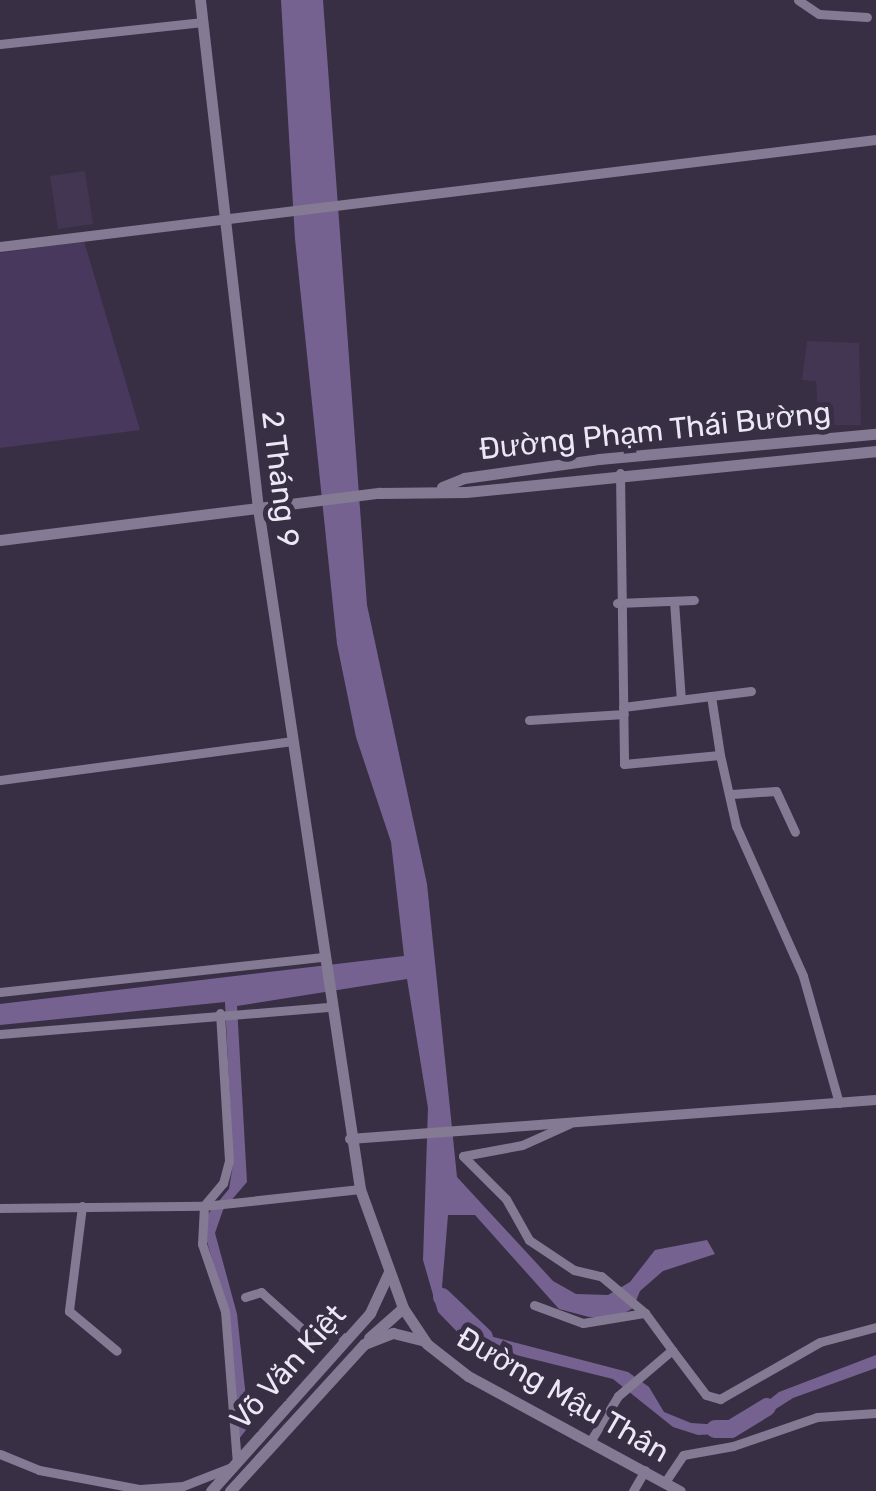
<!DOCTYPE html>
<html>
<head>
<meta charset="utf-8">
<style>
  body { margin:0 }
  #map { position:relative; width:876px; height:1491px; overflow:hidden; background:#382f45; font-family:Rubik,sans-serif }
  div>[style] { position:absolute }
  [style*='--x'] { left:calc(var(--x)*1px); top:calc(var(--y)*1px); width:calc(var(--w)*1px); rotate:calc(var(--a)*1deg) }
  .built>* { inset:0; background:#423652 }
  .green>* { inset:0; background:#48385d }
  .water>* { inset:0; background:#766291 }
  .river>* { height:18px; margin:-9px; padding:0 9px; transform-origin:9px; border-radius:9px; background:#766291 }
  .minor>* { height:9px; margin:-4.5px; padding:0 4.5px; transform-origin:4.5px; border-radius:4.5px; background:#847a93 }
  .tertiary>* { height:10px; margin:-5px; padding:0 5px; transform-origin:5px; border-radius:5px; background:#847a93 }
  .secondary>* { height:11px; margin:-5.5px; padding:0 5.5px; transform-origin:5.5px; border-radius:5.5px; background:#847a93 }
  span { translate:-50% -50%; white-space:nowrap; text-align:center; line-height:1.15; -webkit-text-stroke:10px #382f45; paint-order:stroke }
  .street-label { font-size:30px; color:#ece7f5 }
</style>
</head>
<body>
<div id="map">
  <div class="built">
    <div style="clip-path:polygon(85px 171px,93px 224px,58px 229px,50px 176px)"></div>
    <div style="clip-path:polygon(807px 341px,859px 343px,861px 425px,819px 425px,816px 381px,802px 380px)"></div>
  </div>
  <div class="green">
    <div style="clip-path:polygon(84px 241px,140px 430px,0 448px,0 253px)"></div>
  </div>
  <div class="water">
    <div style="clip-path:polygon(281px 0,323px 0,367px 605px,427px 884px,457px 1177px,553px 1281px,576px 1294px,608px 1295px,630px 1282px,655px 1250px,707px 1240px,715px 1254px,663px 1271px,640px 1291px,633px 1308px,616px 1318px,589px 1317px,559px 1309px,475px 1215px,448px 1215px,442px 1287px,464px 1324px,482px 1334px,628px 1372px,649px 1387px,664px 1412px,691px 1423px,736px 1426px,779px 1392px,876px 1355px,876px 1368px,793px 1398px,738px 1433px,698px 1435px,673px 1427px,613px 1379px,468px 1343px,438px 1312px,423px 1260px,428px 1108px,407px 979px,237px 1006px,247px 1182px,223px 1210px,215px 1233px,237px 1314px,249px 1426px,239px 1439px,228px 1315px,204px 1231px,208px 1214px,229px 1189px,233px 1164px,225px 1002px,0 1025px,0 1004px,404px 956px,391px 842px,356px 737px,337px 644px,295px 239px)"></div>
  </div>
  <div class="river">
    <div style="--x:442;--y:1297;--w:58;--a:43.6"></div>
    <div style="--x:715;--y:1429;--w:16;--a:0"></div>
    <div style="--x:731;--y:1429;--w:42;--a:-31.4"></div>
  </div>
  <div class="minor">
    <div style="--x:798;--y:0;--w:25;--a:34"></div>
    <div style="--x:819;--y:14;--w:48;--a:3.6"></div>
    <div style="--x:0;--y:44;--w:204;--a:-6.2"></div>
    <div style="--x:620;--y:473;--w:291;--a:89.2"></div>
    <div style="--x:624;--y:764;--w:96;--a:-5.4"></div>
    <div style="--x:720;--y:755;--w:73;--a:77.3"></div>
    <div style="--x:736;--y:826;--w:164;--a:65.9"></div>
    <div style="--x:803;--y:976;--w:132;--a:74.2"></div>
    <div style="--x:674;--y:601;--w:99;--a:86"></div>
    <div style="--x:617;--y:603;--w:77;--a:-2.2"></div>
    <div style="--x:711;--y:696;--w:60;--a:81.3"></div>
    <div style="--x:623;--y:707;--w:129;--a:-7.1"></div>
    <div style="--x:529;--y:720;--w:95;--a:-3.6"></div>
    <div style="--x:0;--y:780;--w:295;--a:-7.6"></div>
    <div style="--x:732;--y:794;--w:44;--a:-3.9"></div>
    <div style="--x:776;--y:791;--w:45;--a:65.1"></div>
    <div style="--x:0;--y:992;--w:325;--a:-6.2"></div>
    <div style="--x:220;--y:1013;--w:148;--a:86.5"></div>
    <div style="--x:229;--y:1161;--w:23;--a:105"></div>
    <div style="--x:223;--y:1183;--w:30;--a:130"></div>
    <div style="--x:204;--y:1206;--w:38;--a:93"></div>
    <div style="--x:202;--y:1244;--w:71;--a:71.1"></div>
    <div style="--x:225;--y:1311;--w:151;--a:85.5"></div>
    <div style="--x:0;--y:1034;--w:329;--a:-4.7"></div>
    <div style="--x:569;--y:1124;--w:51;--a:155.9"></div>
    <div style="--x:522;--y:1145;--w:60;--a:169.4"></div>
    <div style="--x:463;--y:1156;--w:61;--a:45"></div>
    <div style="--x:506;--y:1199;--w:47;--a:60.7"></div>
    <div style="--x:529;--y:1240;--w:54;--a:33.7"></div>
    <div style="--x:574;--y:1270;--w:28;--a:13"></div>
    <div style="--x:601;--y:1276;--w:57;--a:40.1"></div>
    <div style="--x:645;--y:1313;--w:46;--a:53.9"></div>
    <div style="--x:672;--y:1350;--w:71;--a:139.6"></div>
    <div style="--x:618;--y:1396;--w:52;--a:121.5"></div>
    <div style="--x:82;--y:1206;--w:106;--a:97.1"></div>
    <div style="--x:69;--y:1311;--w:62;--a:39.8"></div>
    <div style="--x:0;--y:1208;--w:204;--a:-0.6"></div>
    <div style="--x:204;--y:1206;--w:157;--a:-6.2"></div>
    <div style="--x:245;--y:1297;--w:17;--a:-17"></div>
    <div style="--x:261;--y:1292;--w:69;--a:42"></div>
    <div style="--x:312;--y:1338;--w:18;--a:-34"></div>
    <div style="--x:327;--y:1328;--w:22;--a:30"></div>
    <div style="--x:534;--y:1305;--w:52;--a:20.2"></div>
    <div style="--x:583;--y:1323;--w:63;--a:-9.2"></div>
    <div style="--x:672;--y:1350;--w:56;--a:52.9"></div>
    <div style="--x:706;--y:1395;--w:15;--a:16"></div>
    <div style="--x:720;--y:1399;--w:115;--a:-29.7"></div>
    <div style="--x:820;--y:1342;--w:58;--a:-15"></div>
    <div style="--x:0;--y:1454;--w:42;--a:22.3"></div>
    <div style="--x:39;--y:1470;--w:103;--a:10.7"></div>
    <div style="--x:140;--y:1489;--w:43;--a:-4"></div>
    <div style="--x:183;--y:1486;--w:49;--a:-21.4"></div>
    <div style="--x:665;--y:1482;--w:32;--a:-56"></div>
    <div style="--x:683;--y:1455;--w:51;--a:-10.2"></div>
    <div style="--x:733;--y:1446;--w:89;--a:-19"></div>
    <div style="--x:817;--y:1417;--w:59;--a:-3.9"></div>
    <div style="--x:633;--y:1491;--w:24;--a:-60"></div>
  </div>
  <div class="tertiary">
    <div style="--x:0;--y:247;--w:883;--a:-6.96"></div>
    <div style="--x:350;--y:1139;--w:527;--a:-4.24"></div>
  </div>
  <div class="secondary">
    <div style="--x:200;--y:0;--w:511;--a:83.49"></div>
    <div style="--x:258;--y:508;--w:689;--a:81.48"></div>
    <div style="--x:360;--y:1189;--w:127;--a:70.1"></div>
    <div style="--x:403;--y:1308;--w:43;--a:56.3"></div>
    <div style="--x:427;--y:1344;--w:52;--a:38"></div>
    <div style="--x:468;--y:1376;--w:241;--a:28.5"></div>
    <div style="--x:442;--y:487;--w:24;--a:-22"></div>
    <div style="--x:464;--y:478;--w:136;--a:-8"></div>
    <div style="--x:599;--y:459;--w:278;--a:-5.2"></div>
    <div style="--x:0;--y:540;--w:383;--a:-7.1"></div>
    <div style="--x:380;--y:493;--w:86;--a:-0.7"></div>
    <div style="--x:466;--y:492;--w:412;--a:-5.7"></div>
    <div style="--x:369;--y:1338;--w:45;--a:-41.4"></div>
    <div style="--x:211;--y:1491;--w:239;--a:-48.2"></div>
    <div style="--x:370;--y:1313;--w:45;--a:-65.1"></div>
    <div style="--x:230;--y:1491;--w:199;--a:-47.6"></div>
    <div style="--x:364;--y:1344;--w:31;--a:-21"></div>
    <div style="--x:393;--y:1333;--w:30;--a:14"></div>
  </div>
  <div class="street-label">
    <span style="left:655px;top:431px;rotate:-6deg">Đường Phạm Thái Bường</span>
    <span style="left:280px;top:479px;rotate:83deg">2 Tháng 9</span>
    <span style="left:288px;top:1367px;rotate:-48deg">Võ Văn Kiệt</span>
    <span style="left:563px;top:1395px;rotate:30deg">Đường Mậu Thân</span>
  </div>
</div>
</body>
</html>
